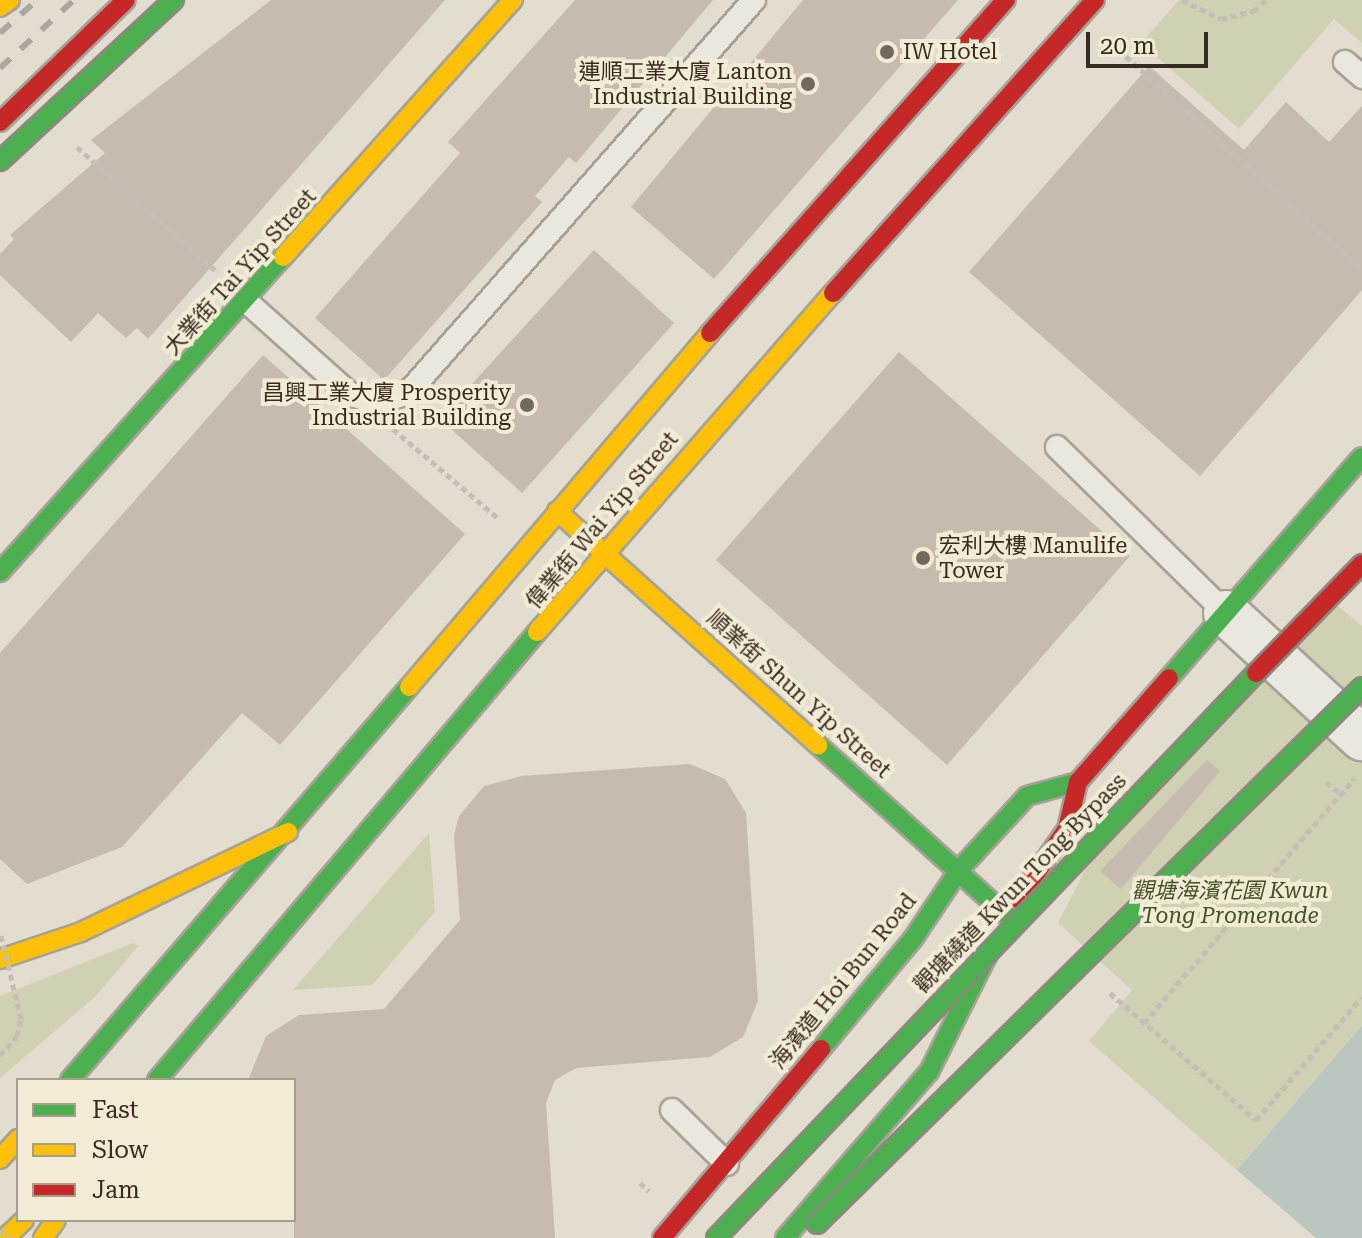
<!DOCTYPE html>
<html>
<head>
<meta charset="utf-8">
<style>
  body { margin:0 }
  #map { position:relative; width:1362px; height:1238px; overflow:hidden; background:#e2ddce; font-family:"Roboto Serif","Noto Sans TC",serif }
  div>[style] { position:absolute }
  [style*='--x'] { left:calc(var(--x)*1px); top:calc(var(--y)*1px); width:calc(var(--w)*1px); rotate:calc(var(--a)*1deg) }
  .green>* { inset:0; background:#cfd1b2 }
  .water>* { inset:0; background:#b9c7bf }
  .building>* { inset:0; background:#c5bcaf }
  .path>* { height:5px; margin-top:-2.5px; transform-origin:0; background:repeating-linear-gradient(90deg,#c3beb6 0 6px,transparent 0 10px) }
  .roads { filter:drop-shadow(2px 0 #a7a297) drop-shadow(-2px 0 #a7a297) drop-shadow(0 2px #a7a297) drop-shadow(0 -2px #a7a297) }
  .lane>* { height:22px; margin:-11px; padding:0 11px; transform-origin:11px; border-radius:11px; background:#eae7df }
  .street>* { height:44px; margin:-22px; padding:0 22px; transform-origin:22px; border-radius:22px; background:#eae7df }
  .fast>* { height:18px; margin:-9px; padding:0 9px; transform-origin:9px; border-radius:9px; background:#4caf50 }
  .slow>* { height:18px; margin:-9px; padding:0 9px; transform-origin:9px; border-radius:9px; background:#ffc107 }
  .jam>* { height:18px; margin:-9px; padding:0 9px; transform-origin:9px; border-radius:9px; background:#c62828 }
  .rail>* { height:6px; margin-top:-3px; transform-origin:0; background:repeating-linear-gradient(90deg,#aaa79f 0 14px,transparent 0 28px) }
  .path-bridge>* { height:5px; margin-top:-2.5px; transform-origin:0; background:repeating-linear-gradient(90deg,#c3beb6 0 6px,transparent 0 10px) }
  .bridges { filter:drop-shadow(2px 0 #8d887e) drop-shadow(-2px 0 #8d887e) drop-shadow(0 2px #8d887e) drop-shadow(0 -2px #8d887e) }
  .fast-bridge>* { height:18px; margin:-9px; padding:0 9px; transform-origin:9px; border-radius:9px; background:#4caf50 }
  .jam-bridge>* { height:18px; margin:-9px; padding:0 9px; transform-origin:9px; border-radius:9px; background:#c62828 }
  .dots>* { width:22px; height:22px; translate:-50% -50%; box-sizing:border-box; border:4px solid #f2ebd5; border-radius:50% }
  span { translate:-50% -50%; white-space:nowrap; text-align:center; line-height:1.15; -webkit-text-stroke:8px #f2ebd5; paint-order:stroke }
  .poi-label { font-size:22px; color:#352b20 }
  .left { translate:0 -50%; text-align:left }
  .right { translate:-100% -50%; text-align:right }
  .street-label { font-size:22px; color:#352b20 }
  .park-label { font-size:22px; color:#445028; font-style:italic }
  .legend { position:absolute; left:16px; top:1078px; width:280px; height:144px; box-sizing:border-box; background:#f2ebd5; border:2px solid #a69e8d; margin:0; padding:10px 14px; list-style:none; font-size:24px; color:#352b20 }
  .legend li { display:flex; align-items:center; gap:16px; height:40px }
  .legend b { width:40px; border:2px solid #a69e8d }
  .scale { position:absolute; left:1086px; top:32px; width:122px; height:36px; box-sizing:border-box; border:4px solid #352b20; border-top:0; padding-left:10px; font-size:24px; line-height:28px; white-space:nowrap; color:#352b20; -webkit-text-stroke:6px #f2ebd5; paint-order:stroke }
</style>
</head>
<body>
<div id="map">
  <div class="green">
    <div style="clip-path:polygon(1179px 0,1362px 0,1362px 43px,1334px 19px,1239px 129px,1141px 43px)"></div>
    <div style="clip-path:polygon(1326px 596px,1362px 626px,1362px 1024px,1237px 1170px,1089px 1041px,1132px 990px,1058px 923px,1089px 862px)"></div>
    <div style="clip-path:polygon(429px 833px,435px 912px,372px 985px,293px 990px)"></div>
    <div style="clip-path:polygon(133px 943px,138px 946px,96px 996px,0 1078px,0 996px)"></div>
  </div>
  <div class="water">
    <div style="clip-path:polygon(1362px 1025px,1362px 1238px,1316px 1238px,1237px 1170px)"></div>
  </div>
  <div class="building">
    <div style="clip-path:polygon(271px 0,445px 0,148px 339px,137px 328px,126px 338px,98px 313px,71px 342px,0 275px,0 254px,14px 239px,10px 235px,105px 153px,91px 140px)"></div>
    <div style="clip-path:polygon(575px 0,713px 0,576px 163px,569px 157px,535px 196px,542px 202px,384px 380px,315px 318px,460px 153px,448px 142px)"></div>
    <div style="clip-path:polygon(803px 0,958px 0,714px 279px,631px 207px)"></div>
    <div style="clip-path:polygon(1149px 66px,1244px 150px,1286px 102px,1329px 142px,1362px 106px,1362px 290px,1200px 476px,969px 272px)"></div>
    <div style="clip-path:polygon(594px 250px,674px 323px,522px 493px,440px 419px)"></div>
    <div style="clip-path:polygon(899px 352px,1130px 556px,947px 765px,716px 560px)"></div>
    <div style="clip-path:polygon(263px 355px,465px 534px,280px 745px,242px 713px,122px 847px,27px 884px,0 859px,0 653px)"></div>
    <div style="clip-path:polygon(1207px 760px,1220px 771px,1121px 889px,1100px 871px)"></div>
    <div style="clip-path:polygon(690px 764px,725px 779px,746px 813px,758px 1001px,743px 1037px,710px 1057px,576px 1068px,555px 1080px,546px 1103px,555px 1238px,294px 1238px,294px 1080px,248px 1080px,266px 1036px,299px 1015px,384px 1009px,460px 920px,454px 835px,459px 816px,484px 786px,522px 776px)"></div>
  </div>
  <div class="path">
    <div style="--x:1182;--y:0;--w:43;--a:26"></div>
    <div style="--x:1221;--y:19;--w:34;--a:-14"></div>
    <div style="--x:1254;--y:11;--w:16;--a:-43"></div>
    <div style="--x:1111;--y:43;--w:338;--a:42.1"></div>
    <div style="--x:77;--y:147;--w:185;--a:41.7"></div>
    <div style="--x:393;--y:429;--w:138;--a:40.3"></div>
    <div style="--x:1326;--y:782;--w:19;--a:39"></div>
    <div style="--x:1110;--y:993;--w:194;--a:41"></div>
    <div style="--x:1256;--y:1120;--w:162;--a:-49.2"></div>
    <div style="--x:1144;--y:1023;--w:323;--a:-49.3"></div>
    <div style="--x:640;--y:1183;--w:12;--a:42"></div>
  </div>
  <div class="roads">
    <div class="lane">
      <div style="--x:1345;--y:62;--w:23;--a:41"></div>
      <div style="--x:247;--y:302;--w:138;--a:41.8"></div>
      <div style="--x:350;--y:394;--w:27;--a:20"></div>
      <div style="--x:375;--y:403;--w:33;--a:-16"></div>
      <div style="--x:407;--y:394;--w:525;--a:-48.63"></div>
      <div style="--x:1057;--y:447;--w:237;--a:44.5"></div>
      <div style="--x:672;--y:1110;--w:77;--a:44.5"></div>
    </div>
    <div class="street">
      <div style="--x:1226;--y:613;--w:185;--a:42.6"></div>
    </div>
    <div class="fast">
      <div style="--x:0;--y:572;--w:423;--a:-48.1"></div>
      <div style="--x:1169;--y:678;--w:293;--a:-48.9"></div>
      <div style="--x:818;--y:745;--w:253;--a:42.1"></div>
      <div style="--x:821;--y:1049;--w:143;--a:-50.1"></div>
      <div style="--x:913;--y:939;--w:83;--a:-56.3"></div>
      <div style="--x:959;--y:870;--w:100;--a:-47.4"></div>
      <div style="--x:1027;--y:796;--w:53;--a:-15.4"></div>
      <div style="--x:70;--y:1080;--w:519;--a:-49.22"></div>
      <div style="--x:157;--y:1080;--w:587;--a:-49.69"></div>
      <div style="--x:785;--y:1238;--w:220;--a:-49.1"></div>
      <div style="--x:929;--y:1072;--w:130;--a:-63.4"></div>
    </div>
    <div class="slow">
      <div style="--x:0;--y:7;--w:12;--a:-35"></div>
      <div style="--x:283;--y:257;--w:345;--a:-48.2"></div>
      <div style="--x:557;--y:511;--w:351;--a:41.9"></div>
      <div style="--x:537;--y:632;--w:450;--a:-48.9"></div>
      <div style="--x:409;--y:687;--w:465;--a:-49.6"></div>
      <div style="--x:0;--y:959;--w:85;--a:-18.4"></div>
      <div style="--x:81;--y:932;--w:230;--a:-25.8"></div>
      <div style="--x:0;--y:1159;--w:27;--a:-48"></div>
      <div style="--x:5;--y:1238;--w:26;--a:-43"></div>
      <div style="--x:43;--y:1238;--w:22;--a:-54"></div>
    </div>
    <div class="jam">
      <div style="--x:0;--y:122;--w:175;--a:-44.1"></div>
      <div style="--x:833;--y:293;--w:393;--a:-48.2"></div>
      <div style="--x:710;--y:333;--w:446;--a:-48.4"></div>
      <div style="--x:1018;--y:899;--w:85;--a:-55"></div>
      <div style="--x:1067;--y:829;--w:48;--a:-76.8"></div>
      <div style="--x:1078;--y:782;--w:138;--a:-48.8"></div>
      <div style="--x:662;--y:1238;--w:247;--a:-49.9"></div>
    </div>
  </div>
  <div class="rail">
    <div style="--x:0;--y:33;--w:50;--a:-41.7"></div>
    <div style="--x:0;--y:68;--w:100;--a:-42.6"></div>
  </div>
  <div class="path-bridge">
    <div style="--x:0;--y:1055;--w:25;--a:-48"></div>
    <div style="--x:17;--y:1036;--w:17;--a:-77"></div>
    <div style="--x:21;--y:1019;--w:86;--a:-103.4"></div>
    <div style="--x:0;--y:1230;--w:13;--a:39"></div>
  </div>
  <div class="bridges">
    <div class="fast-bridge">
      <div style="--x:0;--y:161;--w:237;--a:-42.8"></div>
      <div style="--x:817;--y:1224;--w:765;--a:-44.58"></div>
      <div style="--x:716;--y:1238;--w:782;--a:-46.3"></div>
    </div>
    <div class="jam-bridge">
      <div style="--x:1256;--y:673;--w:152;--a:-45.8"></div>
    </div>
  </div>
  <div class="dots">
    <div style="left:887px;top:52px;background:#72695d"></div>
    <div style="left:808px;top:84px;background:#72695d"></div>
    <div style="left:527px;top:405px;background:#72695d"></div>
    <div style="left:923px;top:558px;background:#72695d"></div>
  </div>
  <div class="poi-label">
    <span class="left" style="left:903px;top:52px">IW Hotel</span>
    <span class="right" style="left:792px;top:84px">連順工業大廈 Lanton<br>Industrial Building</span>
    <span class="right" style="left:511px;top:405px">昌興工業大廈 Prosperity<br>Industrial Building</span>
    <span class="left" style="left:939px;top:558px">宏利大樓 Manulife<br>Tower</span>
  </div>
  <div class="street-label">
    <span style="left:240px;top:272px;rotate:-48deg">大業街 Tai Yip Street</span>
    <span style="left:602px;top:520px;rotate:-50deg">偉業街 Wai Yip Street</span>
    <span style="left:799px;top:694px;rotate:42deg">順業街 Shun Yip Street</span>
    <span style="left:1020px;top:883px;rotate:-46deg">觀塘繞道 Kwun Tong Bypass</span>
    <span style="left:843px;top:981px;rotate:-51deg">海濱道 Hoi Bun Road</span>
  </div>
  <div class="park-label">
    <span style="left:1230px;top:903px">觀塘海濱花園 Kwun<br>Tong Promenade</span>
  </div>
  <ul class="legend">
  <li><b style="height:10px;background:#4caf50"></b>Fast</li>
  <li><b style="height:10px;background:#ffc107"></b>Slow</li>
  <li><b style="height:10px;background:#c62828"></b>Jam</li>
  </ul>
  <div class="scale">20 m</div>
</div>
</body>
</html>
